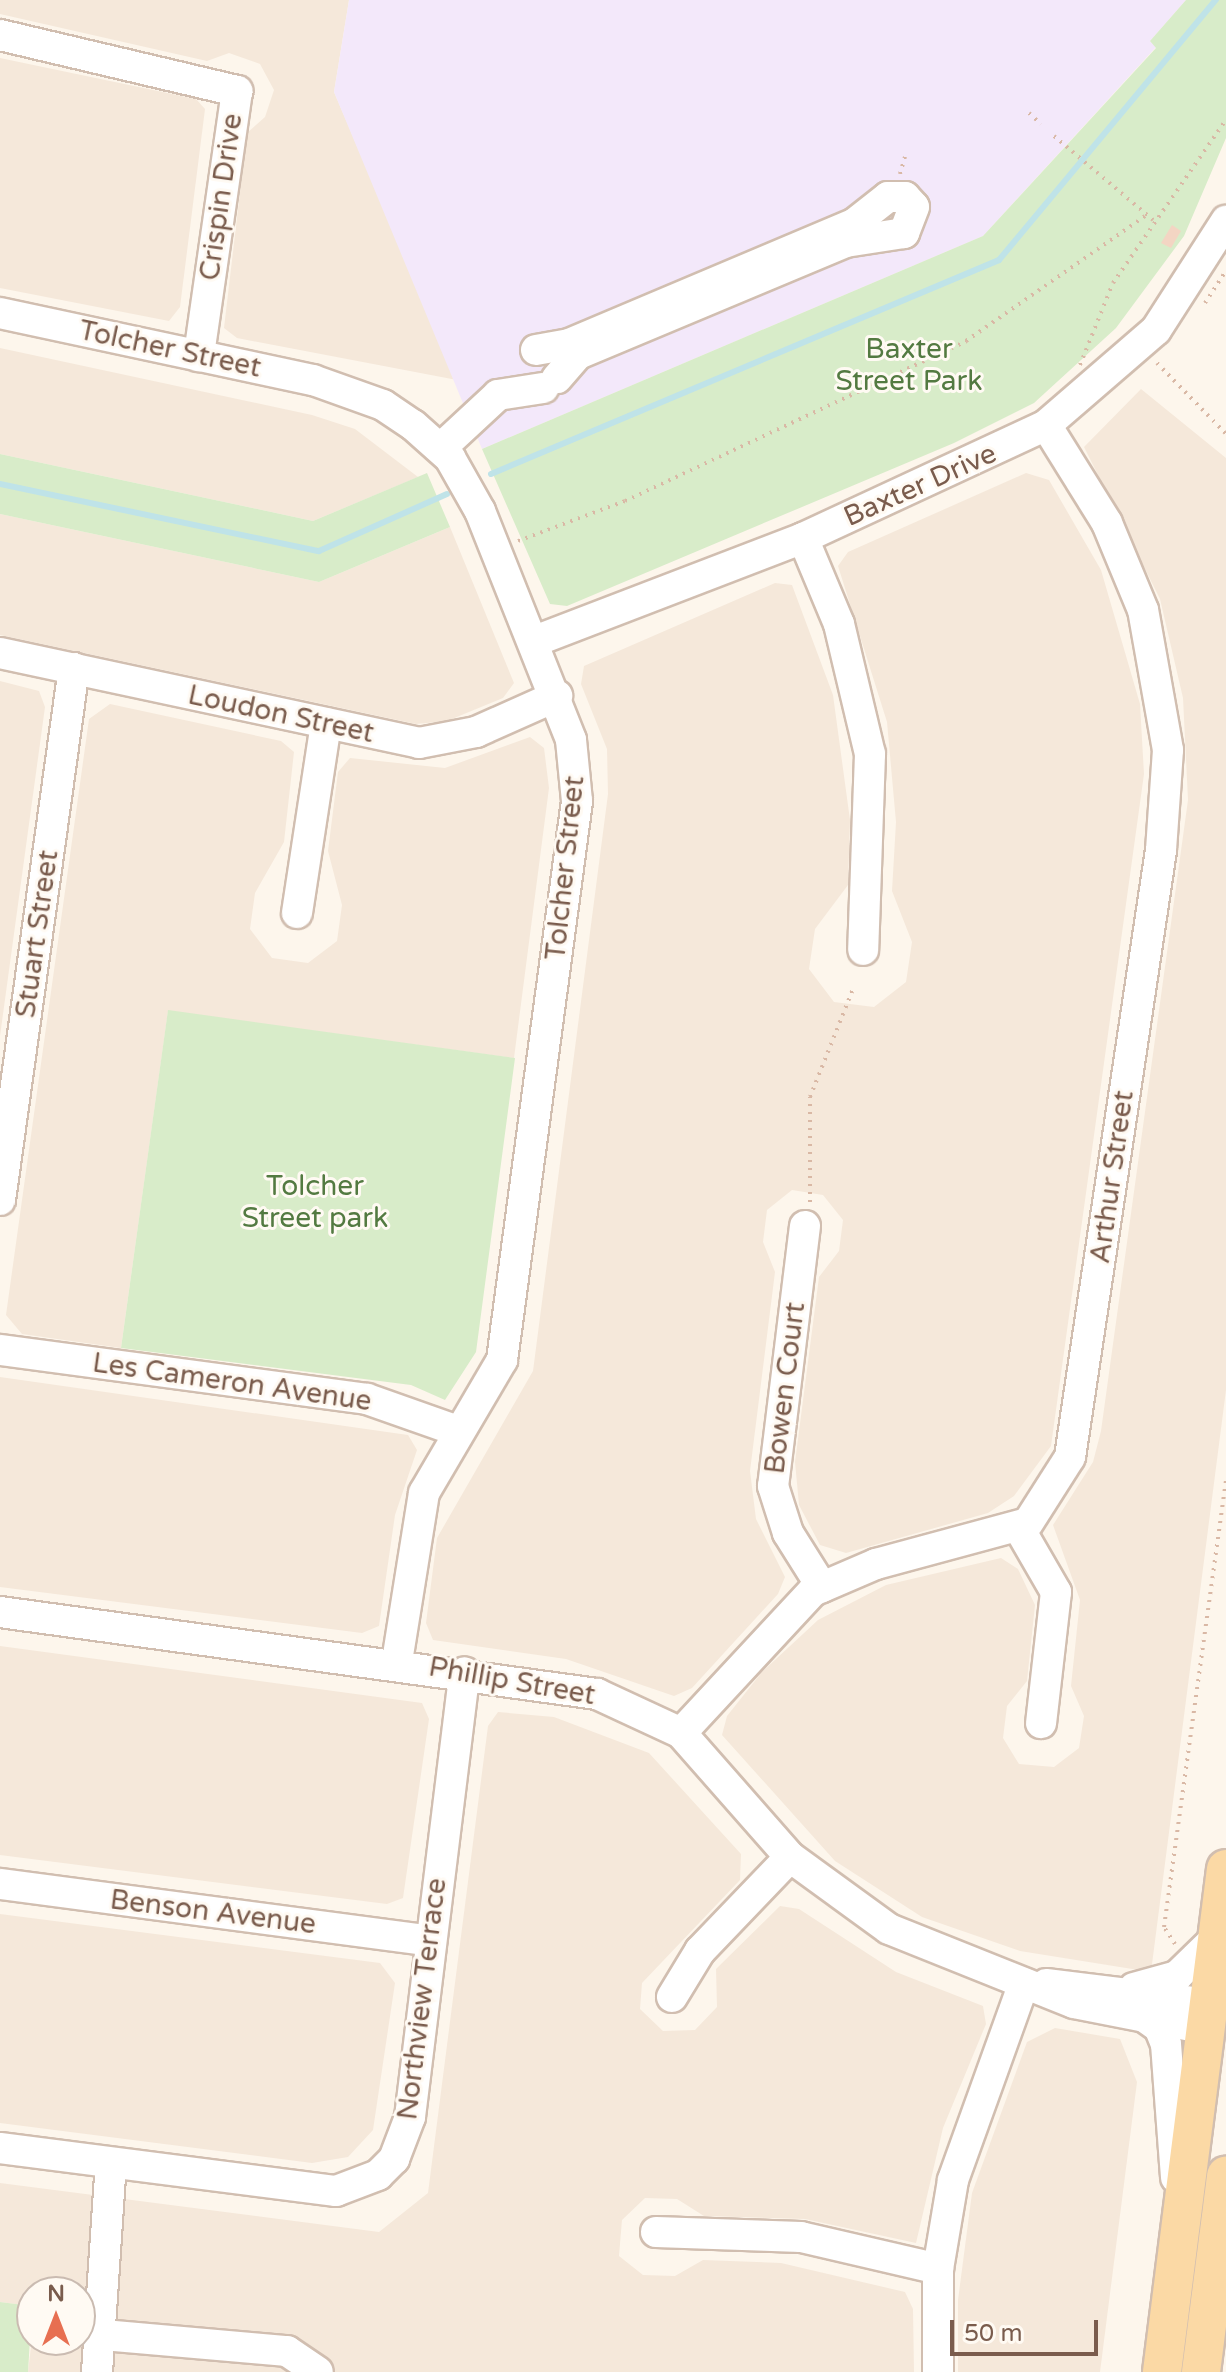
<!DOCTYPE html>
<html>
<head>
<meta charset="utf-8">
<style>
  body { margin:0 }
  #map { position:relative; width:1226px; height:2372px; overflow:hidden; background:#fdf6ec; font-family:"Varela Round",sans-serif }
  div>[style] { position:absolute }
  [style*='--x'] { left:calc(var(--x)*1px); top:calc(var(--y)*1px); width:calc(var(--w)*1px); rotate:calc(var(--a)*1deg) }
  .residential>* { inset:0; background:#f5e8da }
  .education>* { inset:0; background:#f3e8fa }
  .green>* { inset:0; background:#d8ecc9 }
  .stream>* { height:6px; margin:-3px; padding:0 3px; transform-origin:3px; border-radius:3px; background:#bfe3e8 }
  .building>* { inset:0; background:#f3d5c3 }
  .path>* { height:4px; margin-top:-2px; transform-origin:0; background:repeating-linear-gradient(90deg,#d9b8a5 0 2px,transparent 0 8px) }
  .roads { filter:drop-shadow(2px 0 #d1beb0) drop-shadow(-2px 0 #d1beb0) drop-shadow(0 2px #d1beb0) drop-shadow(0 -2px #d1beb0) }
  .minor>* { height:30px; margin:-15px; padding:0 15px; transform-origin:15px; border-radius:15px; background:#fff }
  .major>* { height:38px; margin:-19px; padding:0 19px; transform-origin:19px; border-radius:19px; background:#fbd9a5 }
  span { translate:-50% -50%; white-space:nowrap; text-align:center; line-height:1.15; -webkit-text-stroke:6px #fffaf3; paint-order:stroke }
  .street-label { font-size:28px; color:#7a5c4d }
  .park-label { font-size:28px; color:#537a41 }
  .north { position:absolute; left:16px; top:2276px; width:80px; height:80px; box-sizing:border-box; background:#fffaf3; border:2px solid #cabbb1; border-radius:50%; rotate:0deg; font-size:22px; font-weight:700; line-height:32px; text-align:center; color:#7a5c4d }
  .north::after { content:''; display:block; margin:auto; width:28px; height:36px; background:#e76f51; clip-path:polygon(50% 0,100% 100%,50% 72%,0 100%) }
  .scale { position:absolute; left:950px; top:2320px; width:148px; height:36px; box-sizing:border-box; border:4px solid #7a5c4d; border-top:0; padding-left:10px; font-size:24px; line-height:28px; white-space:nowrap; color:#7a5c4d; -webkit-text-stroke:6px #fffaf3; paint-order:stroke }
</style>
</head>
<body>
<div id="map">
  <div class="residential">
    <div style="clip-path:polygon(0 0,349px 0,334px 92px,457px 380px,237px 338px,224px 328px,247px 133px,265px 117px,274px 90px,260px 64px,229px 53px,207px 61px,0 14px)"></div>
    <div style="clip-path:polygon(0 58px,196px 99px,205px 109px,180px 307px,169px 321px,0 288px)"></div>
    <div style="clip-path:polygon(0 348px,312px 415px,355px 429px,418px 477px,313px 521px,0 454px)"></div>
    <div style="clip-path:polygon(1141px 389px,1226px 458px,1226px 1390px,1151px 1972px,1020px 1951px,922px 1917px,835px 1861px,722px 1735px,727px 1716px,762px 1672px,818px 1620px,886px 1585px,1001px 1558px,1018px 1569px,1035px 1605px,1027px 1681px,1007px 1706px,1003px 1738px,1019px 1764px,1054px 1767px,1079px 1748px,1084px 1716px,1071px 1686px,1080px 1600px,1053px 1525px,1093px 1462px,1101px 1431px,1188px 800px,1183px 698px,1160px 599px,1084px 447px)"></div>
    <div style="clip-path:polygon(1026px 473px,1049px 480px,1101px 570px,1140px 704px,1144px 774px,1051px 1446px,1014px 1496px,988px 1513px,846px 1553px,820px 1545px,799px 1505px,795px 1462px,819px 1277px,839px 1251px,843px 1220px,823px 1195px,792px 1190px,767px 1210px,763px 1242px,775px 1272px,750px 1471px,756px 1519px,785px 1577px,778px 1594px,692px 1688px,674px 1696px,566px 1659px,433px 1640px,426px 1623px,437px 1538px,533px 1371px,608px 794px,607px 749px,581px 684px,584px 666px,775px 583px,792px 585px,833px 695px,850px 820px,848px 885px,815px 929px,809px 969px,834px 1002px,874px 1007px,906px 982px,912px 942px,892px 891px,896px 822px,887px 722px,838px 566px,848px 552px)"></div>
    <div style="clip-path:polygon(0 514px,319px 582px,450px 527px,514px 683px,503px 698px,447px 721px,416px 724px,0 635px)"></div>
    <div style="clip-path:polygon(0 681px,39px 691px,45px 707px,0 1036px)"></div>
    <div style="clip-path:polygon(110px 704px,281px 741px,294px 752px,284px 842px,255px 893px,250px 929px,272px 958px,308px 963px,337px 941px,342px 905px,328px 851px,338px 772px,350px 758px,445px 768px,530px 737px,544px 748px,549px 788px,514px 1058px,168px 1011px,121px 1348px,22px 1334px,6px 1315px,89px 719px)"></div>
    <div style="clip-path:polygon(0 1377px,408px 1435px,417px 1450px,395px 1515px,379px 1626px,362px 1633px,0 1587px)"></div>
    <div style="clip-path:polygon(0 1646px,422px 1703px,429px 1719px,403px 1898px,387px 1904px,0 1855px)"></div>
    <div style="clip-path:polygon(498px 1712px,554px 1717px,649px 1753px,741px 1854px,740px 1880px,642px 1983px,640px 2009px,663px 2031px,695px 2030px,717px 2007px,716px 1969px,780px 1906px,799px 1909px,896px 1972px,983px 2006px,986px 2024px,943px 2128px,916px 2243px,805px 2219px,704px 2216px,677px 2199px,645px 2198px,622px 2220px,619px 2256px,643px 2275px,675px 2276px,703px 2260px,781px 2263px,905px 2292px,913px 2309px,914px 2372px,28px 2372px,32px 2338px,80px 2340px,80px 2292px,32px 2292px,32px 2306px,0 2302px,0 2183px,379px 2232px,428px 2193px,488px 1726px)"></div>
    <div style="clip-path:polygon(0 1914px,380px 1963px,395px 1983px,373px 2130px,348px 2157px,312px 2163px,0 2123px)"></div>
    <div style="clip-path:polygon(1055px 2028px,1120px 2039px,1137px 2082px,1100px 2372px,958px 2372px,958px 2300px,972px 2193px,1027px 2042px)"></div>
  </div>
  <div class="education">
    <div style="clip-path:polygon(349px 0,1186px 0,1150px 41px,1156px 47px,983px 236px,482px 449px,334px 92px)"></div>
  </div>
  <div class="green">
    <div style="clip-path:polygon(1186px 0,1226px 0,1226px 138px,1184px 236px,1116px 328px,1034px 403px,954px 443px,567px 606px,550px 604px,482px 449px,983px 236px,1156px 48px,1150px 41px)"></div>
    <div style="clip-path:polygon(0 454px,313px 521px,427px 473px,450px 527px,319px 582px,0 514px)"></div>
    <div style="clip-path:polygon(168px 1010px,515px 1058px,476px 1352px,445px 1400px,411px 1385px,121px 1348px)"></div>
    <div style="clip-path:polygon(0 2302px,32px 2306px,28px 2372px,0 2372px)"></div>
  </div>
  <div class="stream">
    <div style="--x:491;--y:474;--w:551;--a:-22.84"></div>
    <div style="--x:999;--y:260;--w:339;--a:-50.2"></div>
    <div style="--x:0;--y:484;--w:326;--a:11.9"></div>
    <div style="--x:319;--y:551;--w:140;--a:-24"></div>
  </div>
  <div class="building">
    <div style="clip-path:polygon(1172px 225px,1181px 231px,1171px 248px,1161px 243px)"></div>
  </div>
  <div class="path">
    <div style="--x:1029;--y:113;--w:16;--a:43"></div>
    <div style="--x:1054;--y:136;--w:130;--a:40.3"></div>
    <div style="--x:900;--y:174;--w:18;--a:-74"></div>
    <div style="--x:1205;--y:303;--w:35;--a:-57"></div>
    <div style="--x:1157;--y:363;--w:99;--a:45.8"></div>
    <div style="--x:1080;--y:365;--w:88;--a:-68.1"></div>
    <div style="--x:1113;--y:283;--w:198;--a:-55.3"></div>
    <div style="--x:518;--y:541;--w:114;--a:-20.5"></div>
    <div style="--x:625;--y:501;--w:377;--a:-25.1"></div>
    <div style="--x:966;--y:341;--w:222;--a:-34.9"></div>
    <div style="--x:810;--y:1202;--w:105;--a:-90"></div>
    <div style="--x:810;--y:1097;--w:116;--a:-68.3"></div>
    <div style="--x:1175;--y:1944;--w:20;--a:-123"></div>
    <div style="--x:1164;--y:1927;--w:453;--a:-82.1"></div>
  </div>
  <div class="roads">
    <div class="minor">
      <div style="--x:0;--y:35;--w:244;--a:13.3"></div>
      <div style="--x:237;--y:91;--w:268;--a:98.2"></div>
      <div style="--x:0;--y:313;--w:320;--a:12.1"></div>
      <div style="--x:313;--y:380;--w:74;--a:19.7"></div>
      <div style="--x:383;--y:405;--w:36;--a:34"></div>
      <div style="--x:413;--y:425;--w:50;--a:41.7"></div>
      <div style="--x:450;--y:458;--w:61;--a:60.5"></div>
      <div style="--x:480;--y:511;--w:246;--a:68.3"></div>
      <div style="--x:571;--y:740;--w:61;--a:84.4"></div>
      <div style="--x:577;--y:801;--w:564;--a:97.64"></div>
      <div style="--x:502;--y:1360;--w:154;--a:120.4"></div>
      <div style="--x:424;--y:1493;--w:171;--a:99.1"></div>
      <div style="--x:536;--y:350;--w:34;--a:-10"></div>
      <div style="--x:569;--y:344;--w:311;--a:-22.9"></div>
      <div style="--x:855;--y:223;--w:42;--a:-38.2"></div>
      <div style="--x:888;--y:197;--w:17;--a:0"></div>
      <div style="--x:905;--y:197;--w:13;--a:48"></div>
      <div style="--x:914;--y:207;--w:28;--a:111"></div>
      <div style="--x:904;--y:233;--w:59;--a:171.2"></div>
      <div style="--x:846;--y:242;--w:290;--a:157.3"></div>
      <div style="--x:578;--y:354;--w:32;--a:131"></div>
      <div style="--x:441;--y:448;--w:78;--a:-42.9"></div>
      <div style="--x:498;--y:395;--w:46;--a:-8.8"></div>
      <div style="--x:803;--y:538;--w:93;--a:67.3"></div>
      <div style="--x:839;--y:624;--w:134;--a:76.6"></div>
      <div style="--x:870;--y:754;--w:196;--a:92"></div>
      <div style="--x:535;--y:641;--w:287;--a:-21"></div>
      <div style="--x:803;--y:538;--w:268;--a:-24.9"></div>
      <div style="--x:1046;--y:425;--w:145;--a:-40.8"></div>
      <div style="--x:1156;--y:330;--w:130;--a:-57.3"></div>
      <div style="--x:0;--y:653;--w:429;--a:12.1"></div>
      <div style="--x:419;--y:743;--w:58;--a:-10.9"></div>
      <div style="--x:476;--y:732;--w:89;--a:-24"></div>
      <div style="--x:297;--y:913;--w:192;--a:-81.3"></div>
      <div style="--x:0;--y:1200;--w:537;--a:-82.08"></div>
      <div style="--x:805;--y:1226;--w:262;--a:97"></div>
      <div style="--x:773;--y:1486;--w:49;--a:72.3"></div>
      <div style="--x:788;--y:1533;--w:64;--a:57.8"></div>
      <div style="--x:0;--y:1350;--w:370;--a:7.6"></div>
      <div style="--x:367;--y:1399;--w:96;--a:19.4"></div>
      <div style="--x:1019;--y:1528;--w:74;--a:60"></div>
      <div style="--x:1056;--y:1592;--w:132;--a:96.5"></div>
      <div style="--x:0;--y:1612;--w:603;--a:7.82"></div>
      <div style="--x:597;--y:1694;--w:93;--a:24.9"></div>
      <div style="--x:681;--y:1733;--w:165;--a:48.7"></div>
      <div style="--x:790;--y:1857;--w:122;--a:36"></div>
      <div style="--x:889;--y:1929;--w:199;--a:21.8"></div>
      <div style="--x:1074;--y:2003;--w:135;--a:11.1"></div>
      <div style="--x:681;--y:1733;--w:194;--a:-47.1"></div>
      <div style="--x:813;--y:1591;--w:69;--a:-23.2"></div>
      <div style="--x:876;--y:1564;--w:157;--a:-15.1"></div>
      <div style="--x:1028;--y:1523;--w:78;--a:-57.5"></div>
      <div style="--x:1070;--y:1457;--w:614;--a:-81.47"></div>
      <div style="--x:1161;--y:850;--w:100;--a:-86"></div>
      <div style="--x:1168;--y:750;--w:142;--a:-100.1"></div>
      <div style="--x:1143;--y:610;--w:94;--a:-112.5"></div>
      <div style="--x:1107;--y:523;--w:115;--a:-121.9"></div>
      <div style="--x:0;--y:1884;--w:430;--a:7.5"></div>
      <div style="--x:1046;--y:1984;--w:164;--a:7"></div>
      <div style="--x:1134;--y:1988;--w:45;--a:-15.6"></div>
      <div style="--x:1177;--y:1976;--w:56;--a:-44.3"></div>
      <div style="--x:672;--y:1997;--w:54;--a:-58.7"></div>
      <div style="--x:700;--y:1951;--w:130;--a:-46.2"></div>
      <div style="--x:1143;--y:2016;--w:19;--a:35"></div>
      <div style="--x:1159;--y:2027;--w:18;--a:68"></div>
      <div style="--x:1166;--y:2044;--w:134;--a:85.7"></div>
      <div style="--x:0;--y:2148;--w:339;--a:7.3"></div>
      <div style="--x:336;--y:2191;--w:45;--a:-20.9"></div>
      <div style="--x:378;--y:2175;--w:23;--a:-45"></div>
      <div style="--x:394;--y:2159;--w:45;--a:-69.1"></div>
      <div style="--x:410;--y:2117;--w:448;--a:-83"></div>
      <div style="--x:656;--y:2232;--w:145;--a:2"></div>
      <div style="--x:801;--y:2237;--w:141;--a:13.1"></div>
      <div style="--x:103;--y:2335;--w:185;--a:5"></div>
      <div style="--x:287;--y:2351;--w:37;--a:34"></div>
      <div style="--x:97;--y:2372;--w:209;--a:-86.2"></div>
      <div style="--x:938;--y:2372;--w:103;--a:-90"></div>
      <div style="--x:938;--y:2269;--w:90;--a:-80.4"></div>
      <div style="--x:953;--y:2180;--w:209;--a:-70.2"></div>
    </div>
    <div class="major">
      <div style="--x:1162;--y:2372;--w:507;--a:-82.75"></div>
      <div style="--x:1201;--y:2372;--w:198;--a:-82.7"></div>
    </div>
  </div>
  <div class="street-label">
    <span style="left:221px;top:197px;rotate:-82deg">Crispin Drive</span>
    <span style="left:170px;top:349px;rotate:12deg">Tolcher Street</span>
    <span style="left:920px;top:485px;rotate:-24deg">Baxter Drive</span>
    <span style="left:281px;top:714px;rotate:12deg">Loudon Street</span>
    <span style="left:565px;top:868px;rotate:-84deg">Tolcher Street</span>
    <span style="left:37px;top:934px;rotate:-82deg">Stuart Street</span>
    <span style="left:1112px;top:1177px;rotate:-82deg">Arthur Street</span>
    <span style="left:232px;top:1382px;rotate:8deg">Les Cameron Avenue</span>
    <span style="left:785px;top:1388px;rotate:-83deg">Bowen Court</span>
    <span style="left:512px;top:1681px;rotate:10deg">Phillip Street</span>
    <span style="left:213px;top:1912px;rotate:7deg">Benson Avenue</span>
    <span style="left:422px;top:1999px;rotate:-83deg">Northview Terrace</span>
  </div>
  <div class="park-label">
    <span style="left:909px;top:365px">Baxter<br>Street Park</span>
    <span style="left:315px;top:1202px">Tolcher<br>Street park</span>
  </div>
  <div class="north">N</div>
  <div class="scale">50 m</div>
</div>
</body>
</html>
